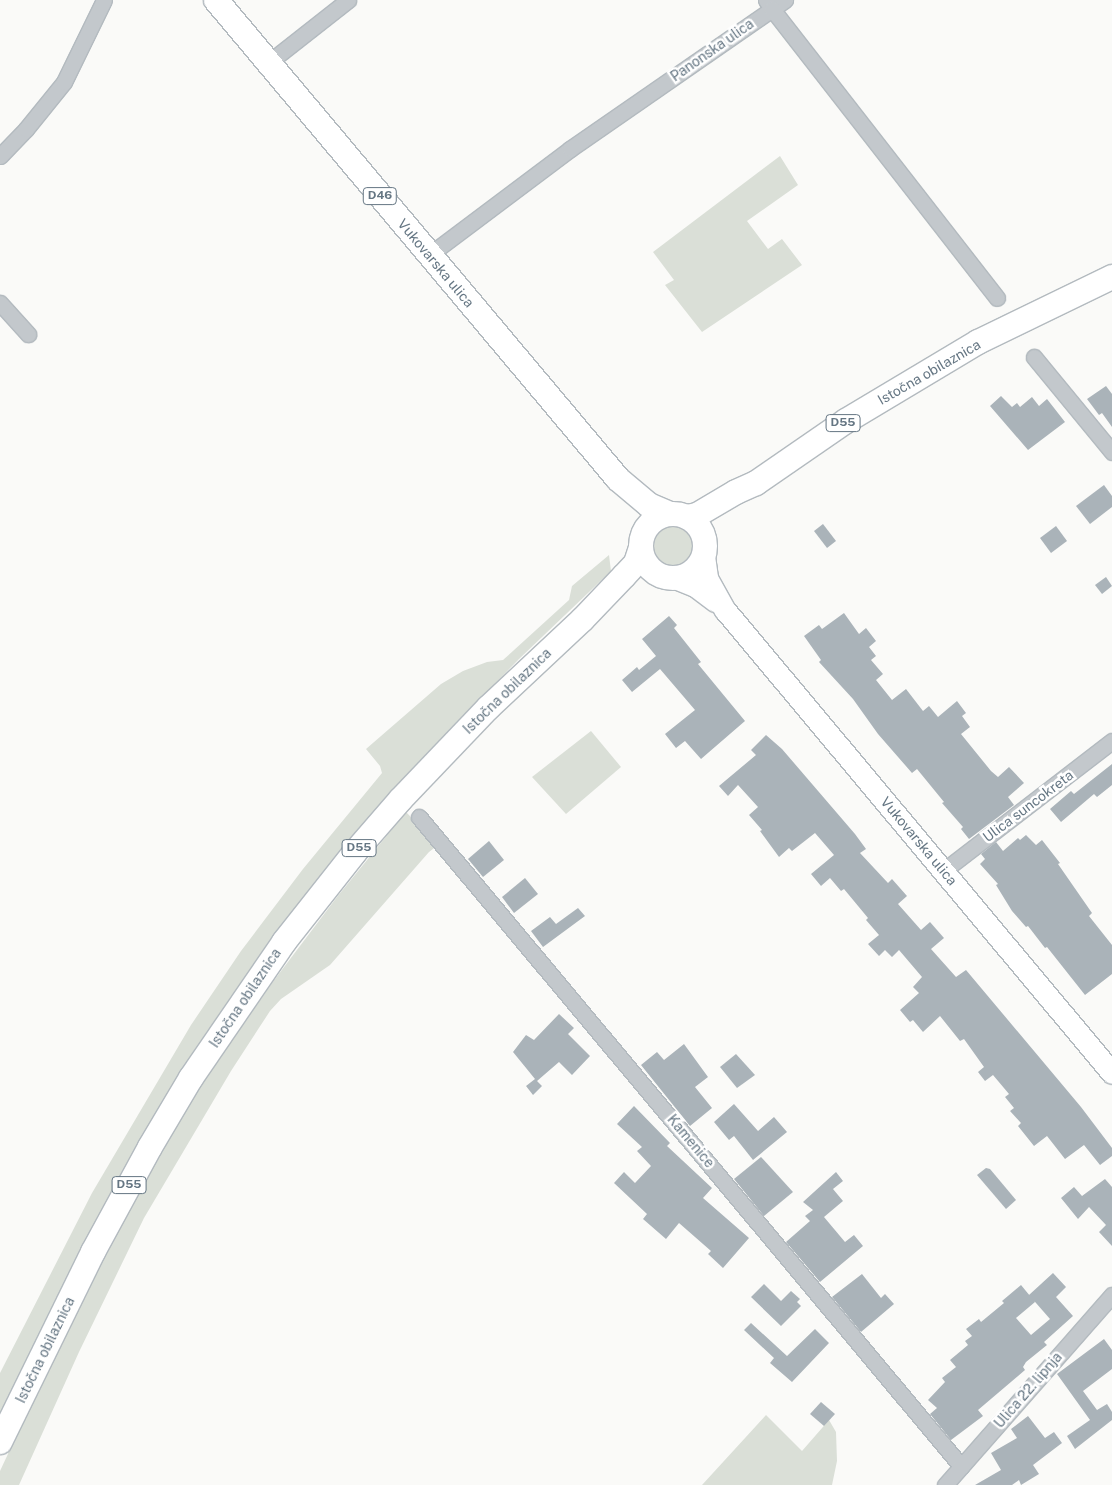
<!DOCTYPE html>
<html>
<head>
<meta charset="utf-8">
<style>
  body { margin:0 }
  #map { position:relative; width:1112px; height:1485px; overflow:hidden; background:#fafaf8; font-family:"Public Sans",sans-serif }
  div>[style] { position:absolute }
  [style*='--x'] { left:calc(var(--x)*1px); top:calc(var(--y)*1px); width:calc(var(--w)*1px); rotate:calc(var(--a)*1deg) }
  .green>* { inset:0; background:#dadfd7 }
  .round { border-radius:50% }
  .building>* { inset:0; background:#aab3b9 }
  .roads { filter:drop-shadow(1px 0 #b3babf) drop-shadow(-1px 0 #b3babf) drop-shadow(0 1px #b3babf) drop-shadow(0 -1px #b3babf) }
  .minor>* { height:15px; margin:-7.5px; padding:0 7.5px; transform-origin:7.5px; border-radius:7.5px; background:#c3c8cc }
  .secondary>* { height:21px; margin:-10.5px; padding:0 10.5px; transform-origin:10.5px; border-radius:10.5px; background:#fff }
  .primary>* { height:24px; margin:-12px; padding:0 12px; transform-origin:12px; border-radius:12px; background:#fff }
  .primary>.ring { margin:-12px; padding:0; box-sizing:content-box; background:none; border:24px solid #fff; border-radius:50% }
  span { translate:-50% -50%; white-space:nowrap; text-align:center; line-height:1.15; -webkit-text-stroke:5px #fff; paint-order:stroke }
  .shield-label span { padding:1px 4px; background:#fff; border:1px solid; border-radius:4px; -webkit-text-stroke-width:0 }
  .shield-label { font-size:12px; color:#657683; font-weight:700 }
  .street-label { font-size:14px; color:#657683 }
</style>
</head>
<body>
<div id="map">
  <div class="green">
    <div style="clip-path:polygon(780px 156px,798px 185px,747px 221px,768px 249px,782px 239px,802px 265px,702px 332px,665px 285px,674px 280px,653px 252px)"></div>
    <div class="round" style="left:654px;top:526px;width:40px;height:40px"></div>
    <div style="clip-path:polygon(609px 555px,611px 571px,519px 659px,457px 723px,284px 925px,0 1425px,0 1373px,92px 1193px,191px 1025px,241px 951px,303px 869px,382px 773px,380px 766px,366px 749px,441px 684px,463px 671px,487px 662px,503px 660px,569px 600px,572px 586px)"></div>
    <div style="clip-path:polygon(591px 731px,621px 767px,566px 814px,532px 777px)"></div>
    <div style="clip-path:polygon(406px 812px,438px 845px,429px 852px,330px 965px,281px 999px,270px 1011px,231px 1071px,144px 1218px,79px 1352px,19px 1485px,0 1485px,0 1471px,84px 1291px,138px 1190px,195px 1094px,272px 983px,337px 897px)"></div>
    <div style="clip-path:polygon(766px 1415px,802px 1451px,829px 1420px,836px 1432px,837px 1461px,832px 1485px,702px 1485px)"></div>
  </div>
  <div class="building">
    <div style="clip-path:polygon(1106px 386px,1112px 394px,1112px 427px,1102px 413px,1099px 415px,1087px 399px)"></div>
    <div style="clip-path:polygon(1001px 396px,1012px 407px,1017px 403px,1020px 407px,1032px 397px,1039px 406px,1047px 399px,1065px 422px,1028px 450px,990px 406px)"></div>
    <div style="clip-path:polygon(1104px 485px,1112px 496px,1112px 507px,1090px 524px,1076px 506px)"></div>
    <div style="clip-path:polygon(823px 524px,836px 541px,827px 548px,814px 531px)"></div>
    <div style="clip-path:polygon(1056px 526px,1067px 541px,1051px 553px,1040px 538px)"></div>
    <div style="clip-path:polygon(1106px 577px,1112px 586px,1102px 594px,1095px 585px)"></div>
    <div style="clip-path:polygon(844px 613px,859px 634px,866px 628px,876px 641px,869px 647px,876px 656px,871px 660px,883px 674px,876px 680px,892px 700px,906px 689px,923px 711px,929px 706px,938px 717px,957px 701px,966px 713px,962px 716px,970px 727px,961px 734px,991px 771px,998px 777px,1009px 767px,1024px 783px,1008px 797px,1014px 805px,969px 839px,961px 829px,963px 827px,942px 803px,944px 802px,917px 769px,912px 773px,878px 734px,853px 699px,819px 662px,821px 660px,804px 636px,819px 625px,822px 629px)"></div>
    <div style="clip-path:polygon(669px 616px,677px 625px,674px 628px,701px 662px,698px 664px,745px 721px,701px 759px,685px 741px,676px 748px,665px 734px,695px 710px,660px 669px,632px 692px,622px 680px,637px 667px,639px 670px,656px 656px,642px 639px)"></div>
    <div style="clip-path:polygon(766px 735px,782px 749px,855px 834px,866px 849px,860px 853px,888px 883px,892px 879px,907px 896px,898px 904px,921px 930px,930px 922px,944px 938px,931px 949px,956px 977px,966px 970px,1081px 1107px,1112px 1148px,1112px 1156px,1100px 1165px,1084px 1145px,1065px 1159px,1047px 1136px,1034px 1146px,1018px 1126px,1021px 1123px,1010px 1111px,1014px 1108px,1005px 1097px,1009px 1094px,993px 1075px,985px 1081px,978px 1072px,984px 1067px,964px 1039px,960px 1041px,940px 1016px,923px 1032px,913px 1020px,910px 1022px,900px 1010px,919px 993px,913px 987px,922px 977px,899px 950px,892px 957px,885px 950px,879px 956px,868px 944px,879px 935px,866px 920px,868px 918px,844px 889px,841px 891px,830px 878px,821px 886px,811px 874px,834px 855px,815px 833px,792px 851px,789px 848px,779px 857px,760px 831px,762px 830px,749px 815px,758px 807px,738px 785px,728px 796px,719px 786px,756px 755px,751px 750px)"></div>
    <div style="clip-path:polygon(1112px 764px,1112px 785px,1097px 797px,1094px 794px,1061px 822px,1050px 809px,1071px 791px,1074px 794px)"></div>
    <div style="clip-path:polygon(1026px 835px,1036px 845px,1042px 840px,1060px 863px,1058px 864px,1092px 913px,1089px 916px,1112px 945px,1112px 974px,1085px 995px,1047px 947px,1045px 948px,1028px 926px,1026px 927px,1012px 911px,996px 885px,998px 884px,980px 864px,985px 859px,981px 854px,996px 842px,1003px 851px,1018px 838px,1020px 840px)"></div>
    <div style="clip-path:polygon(489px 841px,504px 860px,483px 877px,468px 859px)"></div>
    <div style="clip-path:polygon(525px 878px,538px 894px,514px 913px,502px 897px)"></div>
    <div style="clip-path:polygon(578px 908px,585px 916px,543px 947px,531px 931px,550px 917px,556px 924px)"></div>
    <div style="clip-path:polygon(559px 1014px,574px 1028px,568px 1034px,590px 1056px,572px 1075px,559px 1062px,537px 1081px,542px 1086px,533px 1095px,526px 1086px,535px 1079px,513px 1052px,526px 1035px,534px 1040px)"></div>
    <div style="clip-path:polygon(684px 1044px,708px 1077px,695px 1087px,712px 1108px,690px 1126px,641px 1065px,657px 1052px,664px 1060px)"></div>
    <div style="clip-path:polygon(736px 1054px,755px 1075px,737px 1088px,720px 1067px)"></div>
    <div style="clip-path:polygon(734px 1104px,758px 1131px,774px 1117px,787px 1132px,753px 1160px,734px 1136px,729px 1140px,714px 1122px)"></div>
    <div style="clip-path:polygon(634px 1106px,670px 1143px,667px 1146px,712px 1188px,703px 1198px,749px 1238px,723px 1268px,708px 1254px,711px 1251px,679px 1223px,666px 1239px,643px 1219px,647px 1214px,614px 1183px,624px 1172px,635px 1183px,651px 1166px,637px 1151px,642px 1147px,617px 1124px)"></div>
    <div style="clip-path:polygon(761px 1157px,793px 1192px,764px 1216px,734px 1179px)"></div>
    <div style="clip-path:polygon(986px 1168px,990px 1169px,1016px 1200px,1006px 1209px,977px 1175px)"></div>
    <div style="clip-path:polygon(836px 1172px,843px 1181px,833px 1189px,843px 1201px,824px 1217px,845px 1242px,854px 1235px,863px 1246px,820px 1282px,786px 1242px,810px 1221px,805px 1216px,813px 1210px,803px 1202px)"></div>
    <div style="clip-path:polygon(1105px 1179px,1112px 1187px,1112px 1246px,1099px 1232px,1106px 1225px,1089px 1207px,1078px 1219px,1061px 1198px,1074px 1187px,1082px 1196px)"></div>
    <div style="clip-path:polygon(1053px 1273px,1066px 1287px,1056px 1297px,1073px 1316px,1044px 1342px,1047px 1345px,1026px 1362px,1023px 1367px,1025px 1370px,978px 1410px,983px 1416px,951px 1440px,930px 1414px,937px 1408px,928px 1400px,945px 1382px,942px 1378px,956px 1367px,950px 1360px,968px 1345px,965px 1341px,972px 1336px,966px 1329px,979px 1319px,981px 1322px,1004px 1303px,1002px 1301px,1021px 1285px,1035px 1302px,1016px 1318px,1031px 1335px,1050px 1319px,1029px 1295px)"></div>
    <div style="clip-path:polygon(862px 1274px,881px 1298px,885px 1294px,894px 1304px,861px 1332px,832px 1297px)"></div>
    <div style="clip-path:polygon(764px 1284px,781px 1301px,791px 1291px,800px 1299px,797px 1302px,801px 1306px,781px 1326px,751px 1297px)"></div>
    <div style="clip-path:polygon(751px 1323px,787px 1356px,815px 1329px,829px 1343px,792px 1382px,770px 1363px,774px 1358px,744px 1330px)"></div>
    <div style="clip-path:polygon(1104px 1339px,1112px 1350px,1112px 1369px,1083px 1391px,1097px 1410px,1107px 1404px,1112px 1412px,1112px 1420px,1075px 1449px,1067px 1436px,1090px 1420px,1057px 1374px)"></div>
    <div style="clip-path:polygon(821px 1402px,835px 1414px,824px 1426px,810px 1414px)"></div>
    <div style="clip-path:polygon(1028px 1416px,1045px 1438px,1054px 1432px,1062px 1443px,1033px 1465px,1039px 1474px,1021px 1485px,1019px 1480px,1012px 1485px,975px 1485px,1001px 1470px,991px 1453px,1017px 1438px,1011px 1429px)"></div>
  </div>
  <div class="roads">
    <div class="minor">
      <div style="--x:766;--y:0;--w:11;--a:56"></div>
      <div style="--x:772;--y:9;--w:16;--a:-35"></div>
      <div style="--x:268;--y:63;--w:102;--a:-38.2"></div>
      <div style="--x:0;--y:156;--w:37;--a:-46"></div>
      <div style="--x:26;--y:129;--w:60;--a:-51"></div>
      <div style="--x:64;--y:82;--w:91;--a:-64"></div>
      <div style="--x:429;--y:255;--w:176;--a:-36.9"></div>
      <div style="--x:570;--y:149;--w:246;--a:-34.7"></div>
      <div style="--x:772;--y:9;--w:366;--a:52.1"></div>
      <div style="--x:0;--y:303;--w:42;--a:47.9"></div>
      <div style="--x:1034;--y:357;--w:123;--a:50.6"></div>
      <div style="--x:419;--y:817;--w:846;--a:50.13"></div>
      <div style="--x:943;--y:871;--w:213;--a:-37.6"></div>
      <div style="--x:945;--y:1485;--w:253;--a:-48.7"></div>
    </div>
    <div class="secondary">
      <div style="--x:704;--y:556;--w:22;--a:82"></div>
      <div style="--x:707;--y:578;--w:37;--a:61"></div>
      <div style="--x:725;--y:610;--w:603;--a:50.11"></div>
      <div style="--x:675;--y:578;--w:22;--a:22"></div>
      <div style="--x:695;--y:586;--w:25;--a:37"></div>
    </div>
    <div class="primary">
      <div style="--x:216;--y:0;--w:625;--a:49.99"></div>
      <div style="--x:618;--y:479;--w:40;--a:40"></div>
      <div style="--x:649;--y:505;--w:23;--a:23"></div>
      <div class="ring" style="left:641px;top:514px;width:40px;height:40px"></div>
      <div style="--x:687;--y:517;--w:10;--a:-11"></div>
      <div style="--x:697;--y:515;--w:45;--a:-30.5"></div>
      <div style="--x:736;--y:492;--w:22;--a:-24"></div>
      <div style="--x:756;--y:483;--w:109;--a:-34.6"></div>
      <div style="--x:846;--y:421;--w:154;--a:-30.9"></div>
      <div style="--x:978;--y:342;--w:149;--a:-25.9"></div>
      <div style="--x:0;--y:1442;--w:212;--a:-63.9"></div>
      <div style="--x:93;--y:1252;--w:119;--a:-61.5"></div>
      <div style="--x:150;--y:1147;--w:80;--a:-59.3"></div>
      <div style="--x:191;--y:1078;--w:165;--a:-55.6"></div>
      <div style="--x:284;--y:942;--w:115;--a:-51.7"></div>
      <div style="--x:355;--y:852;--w:70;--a:-49"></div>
      <div style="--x:401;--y:799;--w:126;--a:-46.3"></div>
      <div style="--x:488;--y:708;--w:129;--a:-43.1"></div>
      <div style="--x:582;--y:620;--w:61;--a:-46.3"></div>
      <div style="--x:624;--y:576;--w:18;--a:-47"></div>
      <div style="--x:636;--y:563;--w:16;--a:-72"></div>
    </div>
  </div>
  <div class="shield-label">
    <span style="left:380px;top:196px">D46</span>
    <span style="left:843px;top:423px">D55</span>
    <span style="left:359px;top:848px">D55</span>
    <span style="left:129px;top:1185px">D55</span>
  </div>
  <div class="street-label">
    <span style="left:712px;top:50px;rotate:-35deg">Panonska ulica</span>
    <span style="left:436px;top:263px;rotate:50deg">Vukovarska ulica</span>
    <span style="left:929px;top:372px;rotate:-30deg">Istočna obilaznica</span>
    <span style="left:507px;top:691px;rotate:-44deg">Istočna obilaznica</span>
    <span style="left:1028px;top:806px;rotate:-37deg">Ulica suncokreta</span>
    <span style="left:919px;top:841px;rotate:50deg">Vukovarska ulica</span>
    <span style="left:245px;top:998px;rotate:-56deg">Istočna obilaznica</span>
    <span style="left:691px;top:1141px;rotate:50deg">Kamenice</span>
    <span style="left:45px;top:1350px;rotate:-64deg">Istočna obilaznica</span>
    <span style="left:1028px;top:1390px;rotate:-49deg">Ulica 22. lipnja</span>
  </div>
</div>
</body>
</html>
